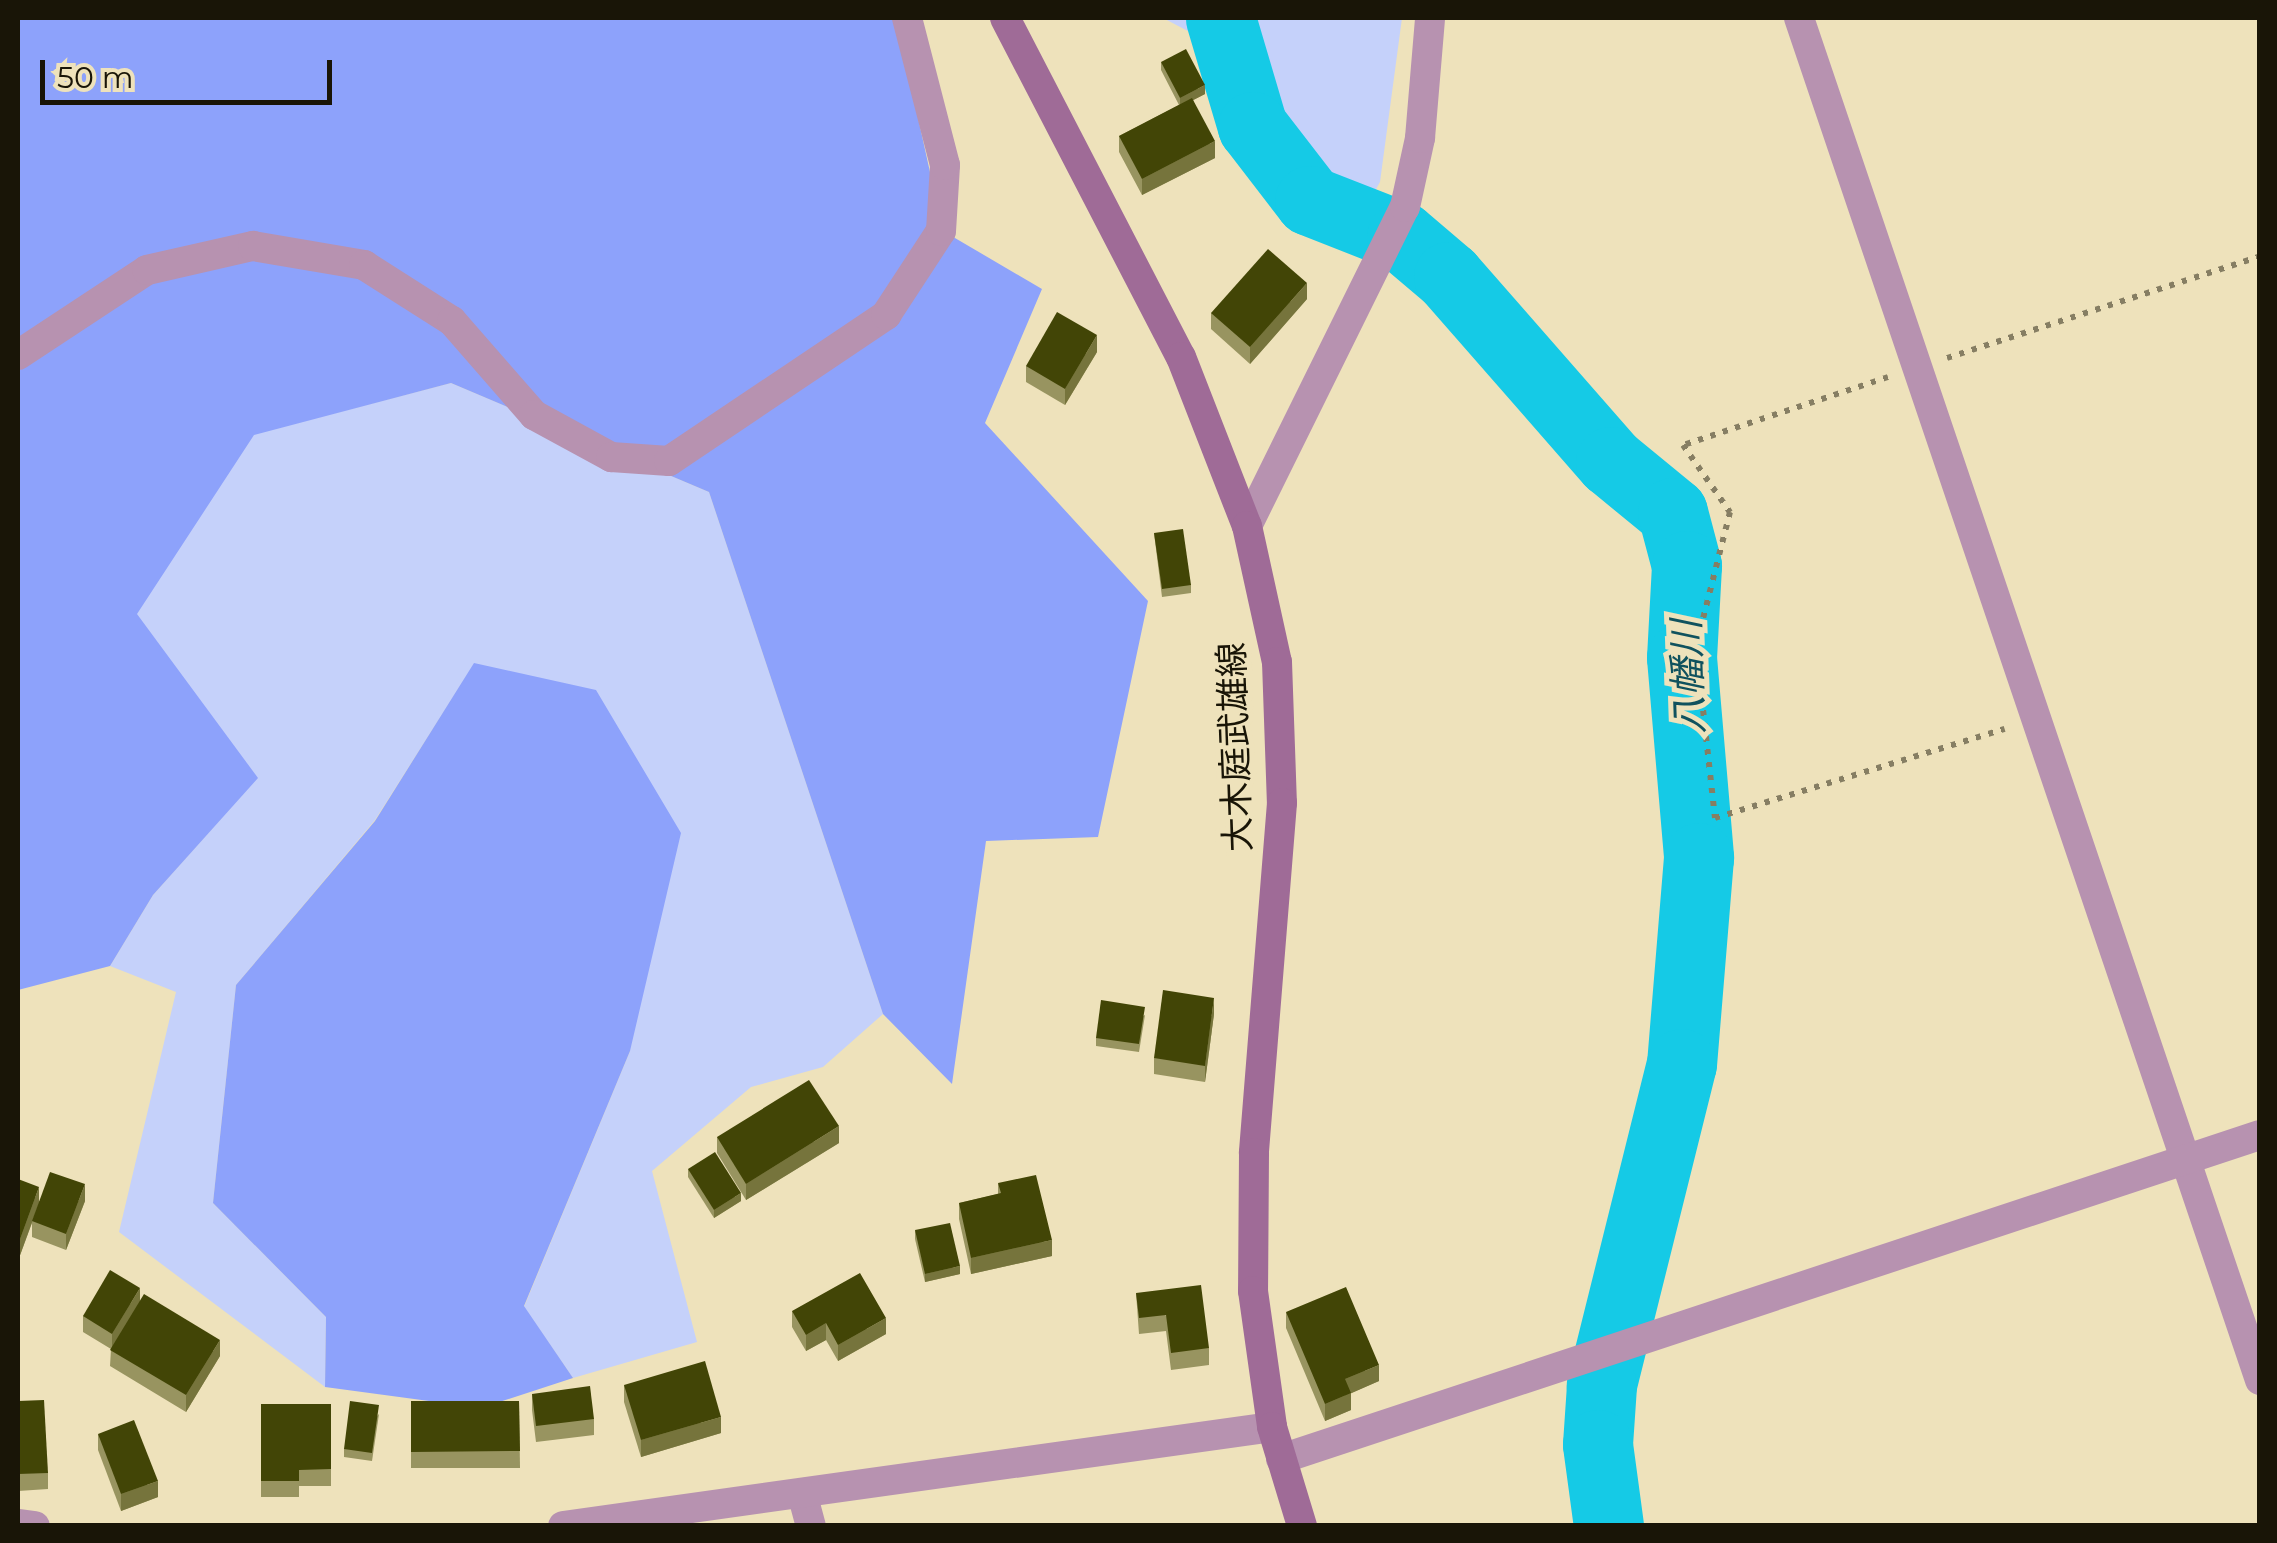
<!DOCTYPE html>
<html>
<head>
<meta charset="utf-8">
<style>
  body { margin:0 }
  #map { position:relative; width:2277px; height:1543px; overflow:hidden; background:#eee2bb; font-family:Montserrat,"Noto Sans JP",sans-serif }
  div>[style] { position:absolute }
  [style*='--x'] { left:calc(var(--x)*1px); top:calc(var(--y)*1px); width:calc(var(--w)*1px); rotate:calc(var(--a)*1deg) }
  .green>* { inset:0; background:#c5d1fa }
  .forest>* { inset:0; background:#8da2fb }
  .canal>* { height:40px; margin:-20px; padding:0 20px; transform-origin:20px; border-radius:20px; background:#15cae6 }
  .river>* { height:70px; margin:-35px; padding:0 35px; transform-origin:35px; border-radius:35px; background:#15cae6 }
  .path>* { height:6px; margin-top:-3px; transform-origin:0; background:repeating-linear-gradient(90deg,#867e63 0 5px,transparent 0 13px) }
  .street>* { height:30px; margin:-15px; padding:0 15px; transform-origin:15px; border-radius:15px; background:#b792b0 }
  .secondary>* { height:30px; margin:-15px; padding:0 15px; transform-origin:15px; border-radius:15px; background:#9f6b97 }
  .wall>* { inset:0; background:#989460 }
  .shaded-wall>* { inset:0; background:#76743c }
  .building>* { inset:0; background:#424506 }
  span { translate:-50% -50%; white-space:nowrap; text-align:center; line-height:1.15; -webkit-text-stroke:10px #eee2bb; paint-order:stroke }
  .street-label { font-size:35px; color:#191507 }
  .water-label { font-size:38px; color:#10525e; font-style:italic }
  .frame { position:absolute; inset:0; border:20px solid #191507; pointer-events:none }
  .scale { position:absolute; left:40px; top:60px; width:292px; height:45px; box-sizing:border-box; border:5px solid #191507; border-top:0; padding-left:12px; font-size:30px; line-height:35px; white-space:nowrap; color:#191507; -webkit-text-stroke:8px #eee2bb; paint-order:stroke }
</style>
</head>
<body>
<div id="map">
  <div class="green">
    <div style="clip-path:polygon(1163px 18px,1402px 18px,1380px 182px,1343px 248px,1289px 225px,1205px 40px)"></div>
    <div style="clip-path:polygon(451px 383px,709px 492px,883px 1014px,823px 1067px,751px 1087px,652px 1171px,697px 1342px,573px 1378px,524px 1307px,630px 1051px,474px 664px,375px 820px,236px 985px,213px 1203px,326px 1317px,325px 1387px,119px 1232px,176px 992px,110px 966px,153px 895px,257px 778px,136px 614px,254px 434px)"></div>
  </div>
  <div class="forest">
    <div style="clip-path:polygon(18px 18px,896px 18px,943px 231px,1042px 289px,985px 423px,1148px 601px,1098px 837px,986px 841px,952px 1084px,883px 1014px,709px 492px,451px 383px,254px 435px,137px 614px,258px 778px,153px 895px,110px 966px,18px 990px)"></div>
    <div style="clip-path:polygon(474px 663px,596px 690px,681px 833px,630px 1051px,524px 1306px,573px 1378px,481px 1408px,325px 1387px,326px 1317px,213px 1203px,236px 985px,375px 821px)"></div>
  </div>
  <div class="canal">
    <div style="--x:1221;--y:19;--w:1;--a:-90"></div>
  </div>
  <div class="river">
    <div style="--x:1221;--y:19;--w:113;--a:73.5"></div>
    <div style="--x:1253;--y:127;--w:93;--a:52.4"></div>
    <div style="--x:1310;--y:201;--w:99;--a:21.4"></div>
    <div style="--x:1402;--y:237;--w:62;--a:40.4"></div>
    <div style="--x:1449;--y:277;--w:246;--a:48.8"></div>
    <div style="--x:1611;--y:462;--w:80;--a:39.4"></div>
    <div style="--x:1673;--y:513;--w:55;--a:75.2"></div>
    <div style="--x:1687;--y:566;--w:92;--a:93.1"></div>
    <div style="--x:1682;--y:658;--w:201;--a:85.1"></div>
    <div style="--x:1699;--y:858;--w:207;--a:94.7"></div>
    <div style="--x:1682;--y:1064;--w:332;--a:104"></div>
    <div style="--x:1602;--y:1386;--w:59;--a:93.9"></div>
    <div style="--x:1598;--y:1445;--w:82;--a:82.3"></div>
  </div>
  <div class="path">
    <div style="--x:1947;--y:358;--w:329;--a:-18"></div>
    <div style="--x:1888;--y:377;--w:216;--a:161.6"></div>
    <div style="--x:1683;--y:445;--w:82;--a:55"></div>
    <div style="--x:1730;--y:512;--w:138;--a:104.2"></div>
    <div style="--x:1696;--y:646;--w:173;--a:83.7"></div>
    <div style="--x:1715;--y:818;--w:303;--a:-17.1"></div>
  </div>
  <div class="street">
    <div style="--x:1799;--y:18;--w:1438;--a:71.3"></div>
    <div style="--x:18;--y:355;--w:154;--a:-33.4"></div>
    <div style="--x:147;--y:270;--w:109;--a:-12.8"></div>
    <div style="--x:253;--y:246;--w:113;--a:9.7"></div>
    <div style="--x:364;--y:265;--w:104;--a:32.5"></div>
    <div style="--x:452;--y:321;--w:125;--a:48.9"></div>
    <div style="--x:534;--y:415;--w:88;--a:28.6"></div>
    <div style="--x:611;--y:457;--w:58;--a:3.9"></div>
    <div style="--x:669;--y:461;--w:262;--a:-33.9"></div>
    <div style="--x:886;--y:315;--w:100;--a:-56.8"></div>
    <div style="--x:941;--y:231;--w:66;--a:-86.5"></div>
    <div style="--x:945;--y:165;--w:152;--a:-104.5"></div>
    <div style="--x:1247;--y:526;--w:356;--a:-63.7"></div>
    <div style="--x:1405;--y:207;--w:71;--a:-77.7"></div>
    <div style="--x:1420;--y:138;--w:120;--a:-85.2"></div>
    <div style="--x:1281;--y:1459;--w:1031;--a:-18.31"></div>
    <div style="--x:802;--y:1493;--w:34;--a:75"></div>
    <div style="--x:18;--y:1524;--w:17;--a:7"></div>
    <div style="--x:563;--y:1526;--w:716;--a:-7.95"></div>
  </div>
  <div class="secondary">
    <div style="--x:1005;--y:18;--w:382;--a:62.6"></div>
    <div style="--x:1181;--y:357;--w:181;--a:68.7"></div>
    <div style="--x:1247;--y:526;--w:139;--a:77.6"></div>
    <div style="--x:1277;--y:662;--w:141;--a:88"></div>
    <div style="--x:1282;--y:803;--w:351;--a:94.6"></div>
    <div style="--x:1254;--y:1153;--w:138;--a:90.4"></div>
    <div style="--x:1253;--y:1291;--w:137;--a:82"></div>
    <div style="--x:1272;--y:1427;--w:103;--a:73.1"></div>
  </div>
  <div class="wall">
    <div style="clip-path:polygon(1161px 62px,1205px 94px,1193px 100px,1215px 158px,1142px 195px,1119px 152px,1119px 136px,1179px 105px,1161px 70px)"></div>
    <div style="clip-path:polygon(1307px 299px,1250px 364px,1211px 329px,1211px 313px)"></div>
    <div style="clip-path:polygon(1097px 352px,1065px 405px,1026px 382px,1026px 366px)"></div>
    <div style="clip-path:polygon(1154px 533px,1191px 585px,1191px 593px,1162px 597px)"></div>
    <div style="clip-path:polygon(1214px 1014px,1205px 1082px,1154px 1074px,1154px 1058px)"></div>
    <div style="clip-path:polygon(1145px 1015px,1139px 1052px,1096px 1046px,1096px 1038px)"></div>
    <div style="clip-path:polygon(717px 1137px,839px 1143px,746px 1200px,717px 1153px)"></div>
    <div style="clip-path:polygon(688px 1169px,741px 1201px,714px 1218px,688px 1177px)"></div>
    <div style="clip-path:polygon(18px 1179px,39px 1201px,85px 1201px,66px 1250px,32px 1237px,32px 1223px,19px 1258px,18px 1257px)"></div>
    <div style="clip-path:polygon(998px 1183px,1052px 1256px,971px 1274px,959px 1219px,959px 1203px,998px 1194px)"></div>
    <div style="clip-path:polygon(915px 1230px,960px 1274px,925px 1282px,915px 1239px)"></div>
    <div style="clip-path:polygon(1136px 1293px,1209px 1348px,1209px 1365px,1171px 1370px,1166px 1331px,1139px 1334px)"></div>
    <div style="clip-path:polygon(140px 1301px,220px 1356px,186px 1412px,110px 1366px,111px 1349px,83px 1332px,83px 1316px)"></div>
    <div style="clip-path:polygon(792px 1311px,886px 1334px,838px 1361px,826px 1340px,806px 1351px,792px 1327px)"></div>
    <div style="clip-path:polygon(1286px 1312px,1379px 1381px,1351px 1393px,1351px 1410px,1325px 1421px,1286px 1328px)"></div>
    <div style="clip-path:polygon(624px 1385px,721px 1433px,641px 1457px,624px 1402px)"></div>
    <div style="clip-path:polygon(532px 1394px,594px 1419px,594px 1435px,536px 1442px,532px 1410px)"></div>
    <div style="clip-path:polygon(18px 1401px,48px 1473px,48px 1489px,18px 1491px)"></div>
    <div style="clip-path:polygon(411px 1401px,519px 1401px,520px 1468px,411px 1468px)"></div>
    <div style="clip-path:polygon(261px 1404px,331px 1404px,331px 1486px,299px 1486px,299px 1497px,261px 1497px)"></div>
    <div style="clip-path:polygon(379px 1414px,372px 1461px,344px 1457px,344px 1449px)"></div>
    <div style="clip-path:polygon(98px 1434px,158px 1497px,121px 1511px,98px 1450px)"></div>
  </div>
  <div class="shaded-wall">
    <div style="clip-path:polygon(1205px 85px,1205px 94px,1180px 107px,1180px 98px)"></div>
    <div style="clip-path:polygon(1215px 141px,1215px 158px,1142px 195px,1142px 179px)"></div>
    <div style="clip-path:polygon(1307px 283px,1307px 299px,1250px 364px,1250px 347px)"></div>
    <div style="clip-path:polygon(1097px 335px,1097px 352px,1065px 405px,1065px 389px)"></div>
    <div style="clip-path:polygon(1214px 998px,1214px 1014px,1205px 1082px,1205px 1066px)"></div>
    <div style="clip-path:polygon(839px 1126px,839px 1143px,746px 1200px,746px 1184px)"></div>
    <div style="clip-path:polygon(85px 1184px,85px 1201px,66px 1250px,66px 1234px)"></div>
    <div style="clip-path:polygon(39px 1187px,39px 1203px,19px 1258px,19px 1242px)"></div>
    <div style="clip-path:polygon(741px 1193px,741px 1201px,714px 1218px,714px 1210px)"></div>
    <div style="clip-path:polygon(1052px 1240px,1052px 1256px,971px 1274px,971px 1258px)"></div>
    <div style="clip-path:polygon(960px 1266px,960px 1274px,925px 1282px,925px 1274px)"></div>
    <div style="clip-path:polygon(140px 1288px,140px 1304px,112px 1350px,112px 1334px)"></div>
    <div style="clip-path:polygon(886px 1318px,886px 1334px,838px 1361px,838px 1345px)"></div>
    <div style="clip-path:polygon(826px 1323px,826px 1340px,806px 1351px,806px 1335px)"></div>
    <div style="clip-path:polygon(220px 1340px,220px 1356px,186px 1412px,186px 1395px)"></div>
    <div style="clip-path:polygon(1379px 1365px,1379px 1381px,1345px 1396px,1345px 1379px)"></div>
    <div style="clip-path:polygon(1351px 1393px,1351px 1410px,1325px 1421px,1325px 1404px)"></div>
    <div style="clip-path:polygon(721px 1417px,721px 1433px,641px 1457px,641px 1440px)"></div>
    <div style="clip-path:polygon(158px 1481px,158px 1497px,121px 1511px,121px 1494px)"></div>
  </div>
  <div class="building">
    <div style="clip-path:polygon(1186px 49px,1205px 85px,1180px 98px,1161px 62px)"></div>
    <div style="clip-path:polygon(1192px 98px,1215px 141px,1142px 179px,1119px 136px)"></div>
    <div style="clip-path:polygon(1268px 249px,1307px 283px,1250px 347px,1211px 313px)"></div>
    <div style="clip-path:polygon(1057px 312px,1097px 335px,1065px 389px,1026px 366px)"></div>
    <div style="clip-path:polygon(1183px 529px,1191px 585px,1162px 589px,1154px 533px)"></div>
    <div style="clip-path:polygon(1163px 990px,1214px 998px,1205px 1066px,1154px 1058px)"></div>
    <div style="clip-path:polygon(1101px 1000px,1145px 1007px,1139px 1044px,1096px 1038px)"></div>
    <div style="clip-path:polygon(809px 1080px,839px 1126px,746px 1184px,717px 1137px)"></div>
    <div style="clip-path:polygon(715px 1152px,741px 1193px,714px 1210px,688px 1169px)"></div>
    <div style="clip-path:polygon(50px 1172px,85px 1184px,66px 1234px,32px 1221px)"></div>
    <div style="clip-path:polygon(1036px 1175px,1052px 1240px,971px 1258px,959px 1203px,1001px 1193px,998px 1183px)"></div>
    <div style="clip-path:polygon(18px 1179px,39px 1187px,19px 1242px,18px 1241px)"></div>
    <div style="clip-path:polygon(950px 1223px,960px 1266px,925px 1274px,915px 1230px)"></div>
    <div style="clip-path:polygon(110px 1270px,140px 1288px,112px 1334px,83px 1316px)"></div>
    <div style="clip-path:polygon(860px 1273px,886px 1318px,838px 1345px,826px 1323px,806px 1335px,792px 1311px)"></div>
    <div style="clip-path:polygon(1201px 1285px,1209px 1348px,1171px 1353px,1166px 1315px,1139px 1318px,1136px 1293px)"></div>
    <div style="clip-path:polygon(1346px 1287px,1379px 1365px,1345px 1379px,1351px 1393px,1325px 1404px,1286px 1312px)"></div>
    <div style="clip-path:polygon(144px 1294px,220px 1340px,186px 1395px,110px 1350px)"></div>
    <div style="clip-path:polygon(705px 1361px,721px 1417px,641px 1440px,624px 1385px)"></div>
    <div style="clip-path:polygon(590px 1386px,594px 1419px,536px 1426px,532px 1394px)"></div>
    <div style="clip-path:polygon(44px 1400px,48px 1473px,18px 1474px,18px 1401px)"></div>
    <div style="clip-path:polygon(350px 1401px,379px 1405px,372px 1453px,344px 1449px)"></div>
    <div style="clip-path:polygon(411px 1401px,519px 1401px,520px 1451px,411px 1452px)"></div>
    <div style="clip-path:polygon(261px 1404px,331px 1404px,331px 1469px,299px 1470px,299px 1481px,261px 1481px)"></div>
    <div style="clip-path:polygon(134px 1420px,158px 1481px,121px 1494px,98px 1434px)"></div>
  </div>
  <div class="street-label">
    <span style="left:1235px;top:747px;rotate:-92deg">大木庭武雄線</span>
  </div>
  <div class="water-label">
    <span style="left:1688px;top:677px;rotate:-92deg">八幡川</span>
  </div>
  <div class="frame"></div>
  <div class="scale">50 m</div>
</div>
</body>
</html>
